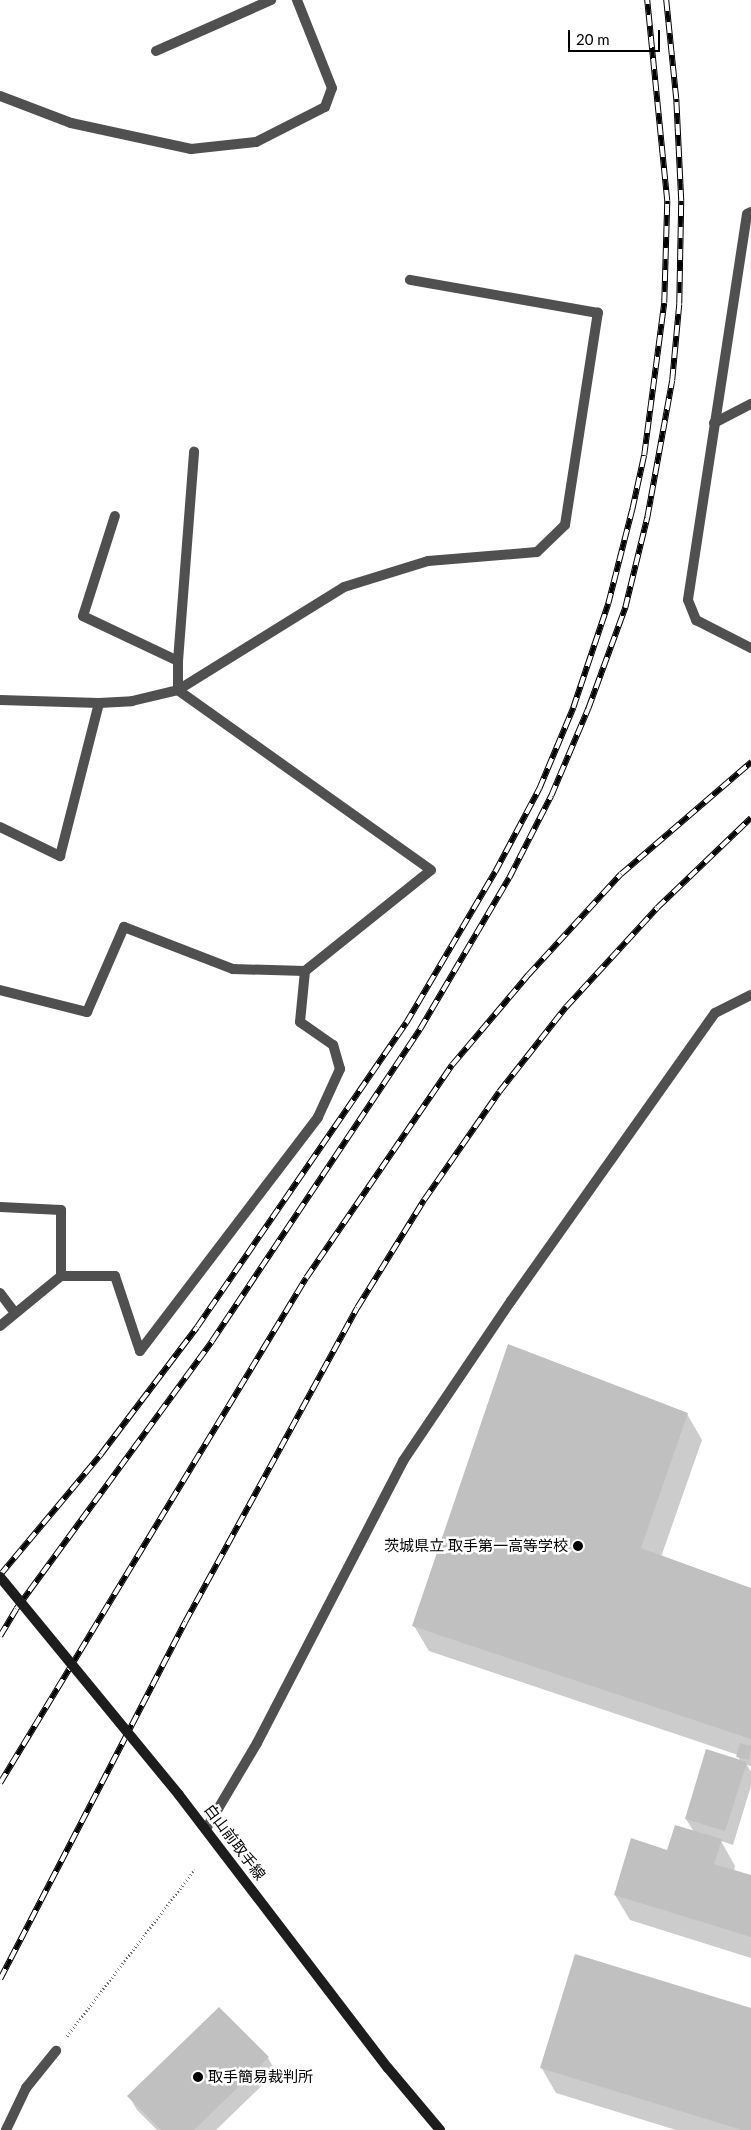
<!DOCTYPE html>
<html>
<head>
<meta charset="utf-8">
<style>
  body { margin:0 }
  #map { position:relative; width:751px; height:2130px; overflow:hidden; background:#fff; font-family:Lato,"Noto Sans JP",sans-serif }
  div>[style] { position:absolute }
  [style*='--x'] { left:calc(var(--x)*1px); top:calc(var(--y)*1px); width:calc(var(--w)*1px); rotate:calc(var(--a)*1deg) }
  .shadow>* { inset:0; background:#0003 }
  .building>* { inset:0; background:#c0c0c0 }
  .path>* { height:3px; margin-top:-1.5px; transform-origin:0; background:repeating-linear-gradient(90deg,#727272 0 1px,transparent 0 3.5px) }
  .minor>* { height:10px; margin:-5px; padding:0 5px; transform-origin:5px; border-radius:5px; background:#505050 }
  .tertiary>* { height:10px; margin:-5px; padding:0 5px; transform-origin:5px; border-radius:5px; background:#505050 }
  .secondary>* { height:10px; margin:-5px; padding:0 5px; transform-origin:5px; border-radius:5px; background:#1d1d1d }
  .rail>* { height:5.5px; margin-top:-2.75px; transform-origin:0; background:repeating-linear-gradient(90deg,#fff 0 11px,#000 0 22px); box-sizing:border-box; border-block:1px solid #000 }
  .secondary-bridge>* { height:10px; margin:-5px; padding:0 5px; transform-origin:5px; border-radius:5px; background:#1d1d1d }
  .dots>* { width:14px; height:14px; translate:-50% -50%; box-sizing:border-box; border:2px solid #fff; border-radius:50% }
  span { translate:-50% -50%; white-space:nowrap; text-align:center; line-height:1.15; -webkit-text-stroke:5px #fff; paint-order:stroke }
  .poi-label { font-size:15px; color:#000 }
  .right { translate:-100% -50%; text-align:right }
  .left { translate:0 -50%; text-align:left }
  .street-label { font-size:15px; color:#000 }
  .scale { position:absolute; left:568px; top:30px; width:92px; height:22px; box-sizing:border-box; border:2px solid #000; border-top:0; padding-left:6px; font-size:15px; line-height:18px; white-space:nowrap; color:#000; -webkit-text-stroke:4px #fff; paint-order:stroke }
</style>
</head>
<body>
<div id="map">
  <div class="shadow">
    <div style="clip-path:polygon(687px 1414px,702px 1440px,661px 1557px,751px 1589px,751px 1766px,747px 1765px,751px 1772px,751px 1786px,733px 1845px,721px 1841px,735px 1866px,734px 1871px,751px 1877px,751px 1958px,630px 1920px,615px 1895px,694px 1832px,686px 1819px,740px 1761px,738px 1755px,429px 1651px,414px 1626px)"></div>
    <div style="clip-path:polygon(751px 2009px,751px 2130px,676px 2130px,556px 2093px,541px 2067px)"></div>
    <div style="clip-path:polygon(268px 2058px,276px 2072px,216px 2130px,157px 2130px,137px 2110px,129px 2096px)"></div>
  </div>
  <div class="building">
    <div style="clip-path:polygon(508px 1344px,688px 1413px,641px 1548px,751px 1588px,751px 1739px,412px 1626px)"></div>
    <div style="clip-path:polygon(740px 1743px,751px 1746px,749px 1760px,736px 1757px)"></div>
    <div style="clip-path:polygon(706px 1749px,747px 1762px,725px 1831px,685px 1819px)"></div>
    <div style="clip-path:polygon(675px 1825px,722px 1839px,714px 1864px,751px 1875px,751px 1937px,614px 1895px,631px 1838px,667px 1850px)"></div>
    <div style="clip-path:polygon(575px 1954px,751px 2008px,751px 2130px,742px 2130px,540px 2068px)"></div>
    <div style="clip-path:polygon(219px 2007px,269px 2057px,194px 2130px,161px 2130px,127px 2096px)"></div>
  </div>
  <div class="path">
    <div style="--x:67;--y:2036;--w:210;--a:-52.5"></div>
  </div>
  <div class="minor">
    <div style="--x:156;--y:51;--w:126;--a:-23.9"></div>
    <div style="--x:0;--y:96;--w:76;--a:20.8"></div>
    <div style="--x:71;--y:123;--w:123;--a:12.2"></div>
    <div style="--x:191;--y:149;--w:65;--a:-6.1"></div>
    <div style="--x:256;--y:142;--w:77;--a:-26.9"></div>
    <div style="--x:325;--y:107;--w:20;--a:-70"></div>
    <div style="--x:332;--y:88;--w:95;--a:-111.7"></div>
    <div style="--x:751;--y:212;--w:4;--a:153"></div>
    <div style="--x:747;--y:214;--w:390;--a:98.7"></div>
    <div style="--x:688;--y:600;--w:22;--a:68"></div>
    <div style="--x:696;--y:620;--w:62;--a:27"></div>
    <div style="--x:714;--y:423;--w:42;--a:-27.2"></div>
    <div style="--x:178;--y:661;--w:210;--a:-85.6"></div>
    <div style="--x:0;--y:700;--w:99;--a:1.7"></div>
    <div style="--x:99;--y:703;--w:33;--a:-3"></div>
    <div style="--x:132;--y:701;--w:47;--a:-13.4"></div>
    <div style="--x:178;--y:690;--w:195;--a:-31.8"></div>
    <div style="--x:344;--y:587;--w:88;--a:-17.2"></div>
    <div style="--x:428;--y:561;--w:109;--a:-4.7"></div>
    <div style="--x:537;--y:552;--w:39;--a:-44"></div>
    <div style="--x:565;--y:525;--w:215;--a:-81.2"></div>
    <div style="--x:598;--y:313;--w:191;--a:-170"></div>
    <div style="--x:0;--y:827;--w:67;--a:25.8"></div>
    <div style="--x:60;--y:856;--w:158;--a:-75.7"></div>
    <div style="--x:0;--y:990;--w:90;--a:14.2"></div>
    <div style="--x:87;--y:1012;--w:93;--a:-66.5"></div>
    <div style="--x:124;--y:927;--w:117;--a:21.1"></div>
    <div style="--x:233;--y:969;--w:72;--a:1.6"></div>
    <div style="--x:305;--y:971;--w:161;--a:-38.7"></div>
    <div style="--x:431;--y:870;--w:310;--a:-144.6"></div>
    <div style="--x:178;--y:690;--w:29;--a:-90"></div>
    <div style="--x:178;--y:661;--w:105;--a:-154.7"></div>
    <div style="--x:83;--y:616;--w:105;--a:-72.3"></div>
    <div style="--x:0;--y:1207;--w:61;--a:2.8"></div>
    <div style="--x:61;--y:1210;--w:66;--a:90"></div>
    <div style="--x:61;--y:1276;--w:79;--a:140.7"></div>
    <div style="--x:61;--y:1276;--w:54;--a:0"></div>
    <div style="--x:115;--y:1276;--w:79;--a:71.6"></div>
    <div style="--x:140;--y:1351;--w:294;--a:-52.7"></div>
    <div style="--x:318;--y:1117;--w:53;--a:-65.4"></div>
    <div style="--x:340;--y:1069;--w:25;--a:-106"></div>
    <div style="--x:333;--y:1045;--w:40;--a:-145.1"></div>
    <div style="--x:300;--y:1022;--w:51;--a:-84.4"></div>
    <div style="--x:0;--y:1293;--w:25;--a:53"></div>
    <div style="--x:6;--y:2130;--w:47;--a:-64.5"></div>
    <div style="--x:26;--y:2088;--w:48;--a:-51"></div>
  </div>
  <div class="tertiary">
    <div style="--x:206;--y:1829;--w:100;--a:-59.3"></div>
    <div style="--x:257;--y:1743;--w:318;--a:-62.6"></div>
    <div style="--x:403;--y:1461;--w:193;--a:-56"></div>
    <div style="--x:511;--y:1301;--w:353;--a:-54.7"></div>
    <div style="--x:715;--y:1013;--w:40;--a:-26.6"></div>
  </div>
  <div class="secondary">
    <div style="--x:179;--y:1795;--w:344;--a:52.6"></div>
    <div style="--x:388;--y:2068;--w:81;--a:50"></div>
  </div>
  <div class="rail">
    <div style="--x:0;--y:1575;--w:158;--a:-50.1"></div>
    <div style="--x:101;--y:1454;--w:159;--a:-52.9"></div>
    <div style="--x:197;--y:1327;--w:369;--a:-55.5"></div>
    <div style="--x:406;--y:1023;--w:175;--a:-59.5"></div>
    <div style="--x:495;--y:872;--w:94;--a:-62.1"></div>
    <div style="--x:539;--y:789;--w:88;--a:-67.2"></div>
    <div style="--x:573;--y:708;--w:110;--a:-71.4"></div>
    <div style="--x:608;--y:604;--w:97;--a:-75.7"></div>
    <div style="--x:632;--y:510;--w:56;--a:-77.7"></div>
    <div style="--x:644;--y:455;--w:153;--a:-82.5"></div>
    <div style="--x:664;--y:303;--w:102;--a:-88.3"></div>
    <div style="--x:667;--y:201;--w:202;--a:-95.7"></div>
    <div style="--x:0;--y:1636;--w:31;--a:-59"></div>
    <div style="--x:16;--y:1609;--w:332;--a:-53.8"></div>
    <div style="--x:212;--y:1341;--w:375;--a:-56.3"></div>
    <div style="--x:420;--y:1029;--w:175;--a:-59.5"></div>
    <div style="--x:509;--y:878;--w:92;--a:-62.9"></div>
    <div style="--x:551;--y:796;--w:95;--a:-67"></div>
    <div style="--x:588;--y:709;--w:108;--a:-69.9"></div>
    <div style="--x:625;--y:608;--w:93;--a:-76.3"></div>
    <div style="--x:647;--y:518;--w:140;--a:-79.7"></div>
    <div style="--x:672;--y:380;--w:76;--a:-84.7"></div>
    <div style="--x:679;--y:304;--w:103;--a:-88.9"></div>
    <div style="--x:681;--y:201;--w:102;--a:-92.8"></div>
    <div style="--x:676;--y:99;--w:100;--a:-95.8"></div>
    <div style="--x:0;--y:1783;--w:590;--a:-58.79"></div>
    <div style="--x:306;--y:1278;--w:258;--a:-55.6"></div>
    <div style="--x:452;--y:1065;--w:118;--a:-49.8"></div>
    <div style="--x:528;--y:975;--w:137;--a:-47.4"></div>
    <div style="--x:621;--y:874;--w:172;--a:-40.7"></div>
    <div style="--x:0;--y:1979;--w:402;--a:-62.6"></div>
    <div style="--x:185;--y:1622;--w:358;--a:-61.3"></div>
    <div style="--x:357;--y:1308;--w:127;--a:-58.2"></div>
    <div style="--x:424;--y:1200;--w:131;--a:-55.2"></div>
    <div style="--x:499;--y:1092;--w:108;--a:-51.8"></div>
    <div style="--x:566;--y:1007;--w:134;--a:-47.4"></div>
    <div style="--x:657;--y:908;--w:130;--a:-43.8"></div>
  </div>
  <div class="secondary-bridge">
    <div style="--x:0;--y:1577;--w:282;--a:50.6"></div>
  </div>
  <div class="dots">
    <div style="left:578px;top:1546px;background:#000"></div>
    <div style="left:198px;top:2077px;background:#000"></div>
  </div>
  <div class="poi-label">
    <span class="right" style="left:568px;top:1546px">茨城県立 取手第一高等学校</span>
    <span class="left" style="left:208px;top:2077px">取手簡易裁判所</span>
  </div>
  <div class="street-label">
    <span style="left:235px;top:1842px;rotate:53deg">白山前取手線</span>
  </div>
  <div class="scale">20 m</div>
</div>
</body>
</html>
